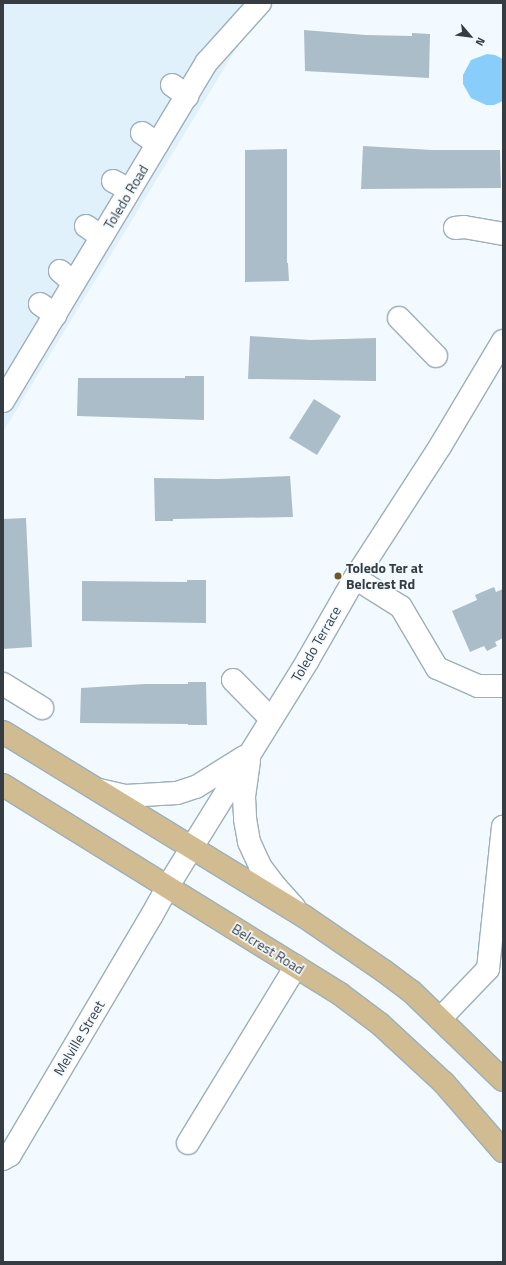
<!DOCTYPE html>
<html>
<head>
<meta charset="utf-8">
<style>
  body { margin:0 }
  #map { position:relative; width:506px; height:1265px; overflow:hidden; background:#f2faff; font-family:"Titillium Web",sans-serif }
  div>[style] { position:absolute }
  [style*='--x'] { left:calc(var(--x)*1px); top:calc(var(--y)*1px); width:calc(var(--w)*1px); rotate:calc(var(--a)*1deg) }
  .built>* { inset:0; background:#e1f1fb }
  .green>* { inset:0; background:#89cefb }
  .building>* { inset:0; background:#abbdc9 }
  .roads { filter:drop-shadow(1px 0 #9dafbb) drop-shadow(-1px 0 #9dafbb) drop-shadow(0 1px #9dafbb) drop-shadow(0 -1px #9dafbb) }
  .minor>* { height:22px; margin:-11px; padding:0 11px; transform-origin:11px; border-radius:11px; background:#fff }
  .major>* { height:22px; margin:-11px; padding:0 11px; transform-origin:11px; border-radius:11px; background:#d1bc92 }
  .dots>* { width:11px; height:11px; translate:-50% -50%; box-sizing:border-box; border:2px solid #f2faff; border-radius:50% }
  span { translate:-50% -50%; white-space:nowrap; text-align:center; line-height:1.15; -webkit-text-stroke:3.5px #f2faff; paint-order:stroke }
  .street-label { font-size:14px; color:#363d42 }
  .poi-label { font-size:14px; color:#363d42; font-weight:700 }
  .left { translate:0 -50%; text-align:left }
  .frame { position:absolute; inset:0; border:4px solid #363d42; pointer-events:none }
  .north { position:absolute; left:450px; top:16px; width:40px; height:40px; -webkit-text-stroke:3px #f2faff; paint-order:stroke; rotate:118deg; font-size:11px; font-weight:700; line-height:16px; text-align:center; color:#363d42 }
  .north::after { content:''; display:block; margin:auto; width:14px; height:18px; background:#363d42; clip-path:polygon(50% 0,100% 100%,50% 72%,0 100%) }
</style>
</head>
<body>
<div id="map">
  <div class="built">
    <div style="clip-path:polygon(3px 3px,264px 3px,3px 432px)"></div>
  </div>
  <div class="green">
    <div style="clip-path:polygon(487px 54px,495px 55px,503px 59px,503px 101px,494px 105px,486px 105px,471px 98px,463px 84px,463px 75px,471px 60px)"></div>
  </div>
  <div class="building">
    <div style="clip-path:polygon(304px 30px,366px 35px,412px 36px,412px 33px,430px 34px,429px 78px,305px 71px)"></div>
    <div style="clip-path:polygon(363px 146px,432px 150px,500px 150px,501px 188px,361px 189px)"></div>
    <div style="clip-path:polygon(287px 149px,287px 263px,288px 263px,289px 281px,245px 282px,245px 150px)"></div>
    <div style="clip-path:polygon(250px 336px,310px 340px,376px 338px,376px 381px,248px 379px)"></div>
    <div style="clip-path:polygon(185px 376px,204px 376px,204px 420px,77px 416px,78px 378px,185px 378px)"></div>
    <div style="clip-path:polygon(314px 399px,341px 416px,317px 455px,289px 438px)"></div>
    <div style="clip-path:polygon(290px 476px,293px 517px,173px 519px,173px 521px,155px 521px,154px 478px,218px 479px)"></div>
    <div style="clip-path:polygon(26px 518px,32px 647px,3px 649px,3px 519px)"></div>
    <div style="clip-path:polygon(187px 580px,206px 580px,206px 623px,82px 621px,82px 581px,187px 582px)"></div>
    <div style="clip-path:polygon(494px 587px,496px 592px,503px 589px,503px 638px,495px 642px,497px 646px,487px 651px,484px 646px,470px 652px,452px 611px,477px 600px,475px 595px)"></div>
    <div style="clip-path:polygon(188px 682px,206px 682px,207px 725px,188px 725px,188px 724px,80px 723px,81px 688px,144px 684px,188px 684px)"></div>
  </div>
  <div class="roads">
    <div class="minor">
      <div style="--x:172;--y:85;--w:19;--a:36"></div>
      <div style="--x:142;--y:133;--w:19;--a:35"></div>
      <div style="--x:113;--y:181;--w:19;--a:28"></div>
      <div style="--x:86;--y:226;--w:19;--a:35"></div>
      <div style="--x:455;--y:228;--w:9;--a:-6"></div>
      <div style="--x:464;--y:227;--w:40;--a:10"></div>
      <div style="--x:60;--y:271;--w:18;--a:41"></div>
      <div style="--x:40;--y:304;--w:19;--a:36"></div>
      <div style="--x:399;--y:318;--w:53;--a:45.8"></div>
      <div style="--x:3;--y:401;--w:396;--a:-59"></div>
      <div style="--x:207;--y:62;--w:79;--a:-48.1"></div>
      <div style="--x:355;--y:578;--w:54;--a:32.2"></div>
      <div style="--x:401;--y:607;--w:71;--a:59.5"></div>
      <div style="--x:437;--y:668;--w:45;--a:23.7"></div>
      <div style="--x:478;--y:686;--w:25;--a:0"></div>
      <div style="--x:233;--y:680;--w:54;--a:45.7"></div>
      <div style="--x:3;--y:684;--w:46;--a:31.6"></div>
      <div style="--x:249;--y:761;--w:36;--a:98"></div>
      <div style="--x:244;--y:797;--w:22;--a:87"></div>
      <div style="--x:245;--y:819;--w:23;--a:80"></div>
      <div style="--x:249;--y:842;--w:26;--a:65"></div>
      <div style="--x:260;--y:866;--w:26;--a:53"></div>
      <div style="--x:276;--y:887;--w:27;--a:48"></div>
      <div style="--x:99;--y:790;--w:28;--a:13"></div>
      <div style="--x:126;--y:796;--w:51;--a:-3.4"></div>
      <div style="--x:177;--y:793;--w:20;--a:-18"></div>
      <div style="--x:196;--y:787;--w:57;--a:-32"></div>
      <div style="--x:440;--y:1019;--w:69;--a:-46.2"></div>
      <div style="--x:488;--y:969;--w:143;--a:-84"></div>
      <div style="--x:188;--y:1143;--w:207;--a:-58.6"></div>
      <div style="--x:3;--y:1159;--w:8;--a:-30"></div>
      <div style="--x:10;--y:1155;--w:279;--a:-59.4"></div>
      <div style="--x:152;--y:915;--w:33;--a:-61"></div>
      <div style="--x:168;--y:886;--w:266;--a:-58.2"></div>
      <div style="--x:308;--y:660;--w:95;--a:-60.2"></div>
      <div style="--x:355;--y:578;--w:158;--a:-57.1"></div>
      <div style="--x:441;--y:445;--w:121;--a:-59.2"></div>
    </div>
    <div class="major">
      <div style="--x:3;--y:732;--w:354;--a:31.5"></div>
      <div style="--x:305;--y:917;--w:96;--a:34.4"></div>
      <div style="--x:384;--y:971;--w:34;--a:37"></div>
      <div style="--x:411;--y:991;--w:128;--a:44.1"></div>
      <div style="--x:3;--y:785;--w:397;--a:31.8"></div>
      <div style="--x:340;--y:994;--w:50;--a:36.9"></div>
      <div style="--x:380;--y:1024;--w:87;--a:42.7"></div>
      <div style="--x:444;--y:1083;--w:90;--a:49.1"></div>
    </div>
  </div>
  <div class="dots">
    <div style="left:338px;top:576px;background:#6e5828"></div>
  </div>
  <div class="street-label">
    <span style="left:126px;top:197px;rotate:-59deg">Toledo Road</span>
    <span style="left:316px;top:644px;rotate:-60deg">Toledo Terrace</span>
    <span style="left:268px;top:949px;rotate:32deg">Belcrest Road</span>
    <span style="left:79px;top:1038px;rotate:-59deg">Melville Street</span>
  </div>
  <div class="poi-label">
    <span class="left" style="left:346px;top:576px">Toledo Ter at<br>Belcrest Rd</span>
  </div>
  <div class="frame"></div>
  <div class="north">N</div>
</div>
</body>
</html>
